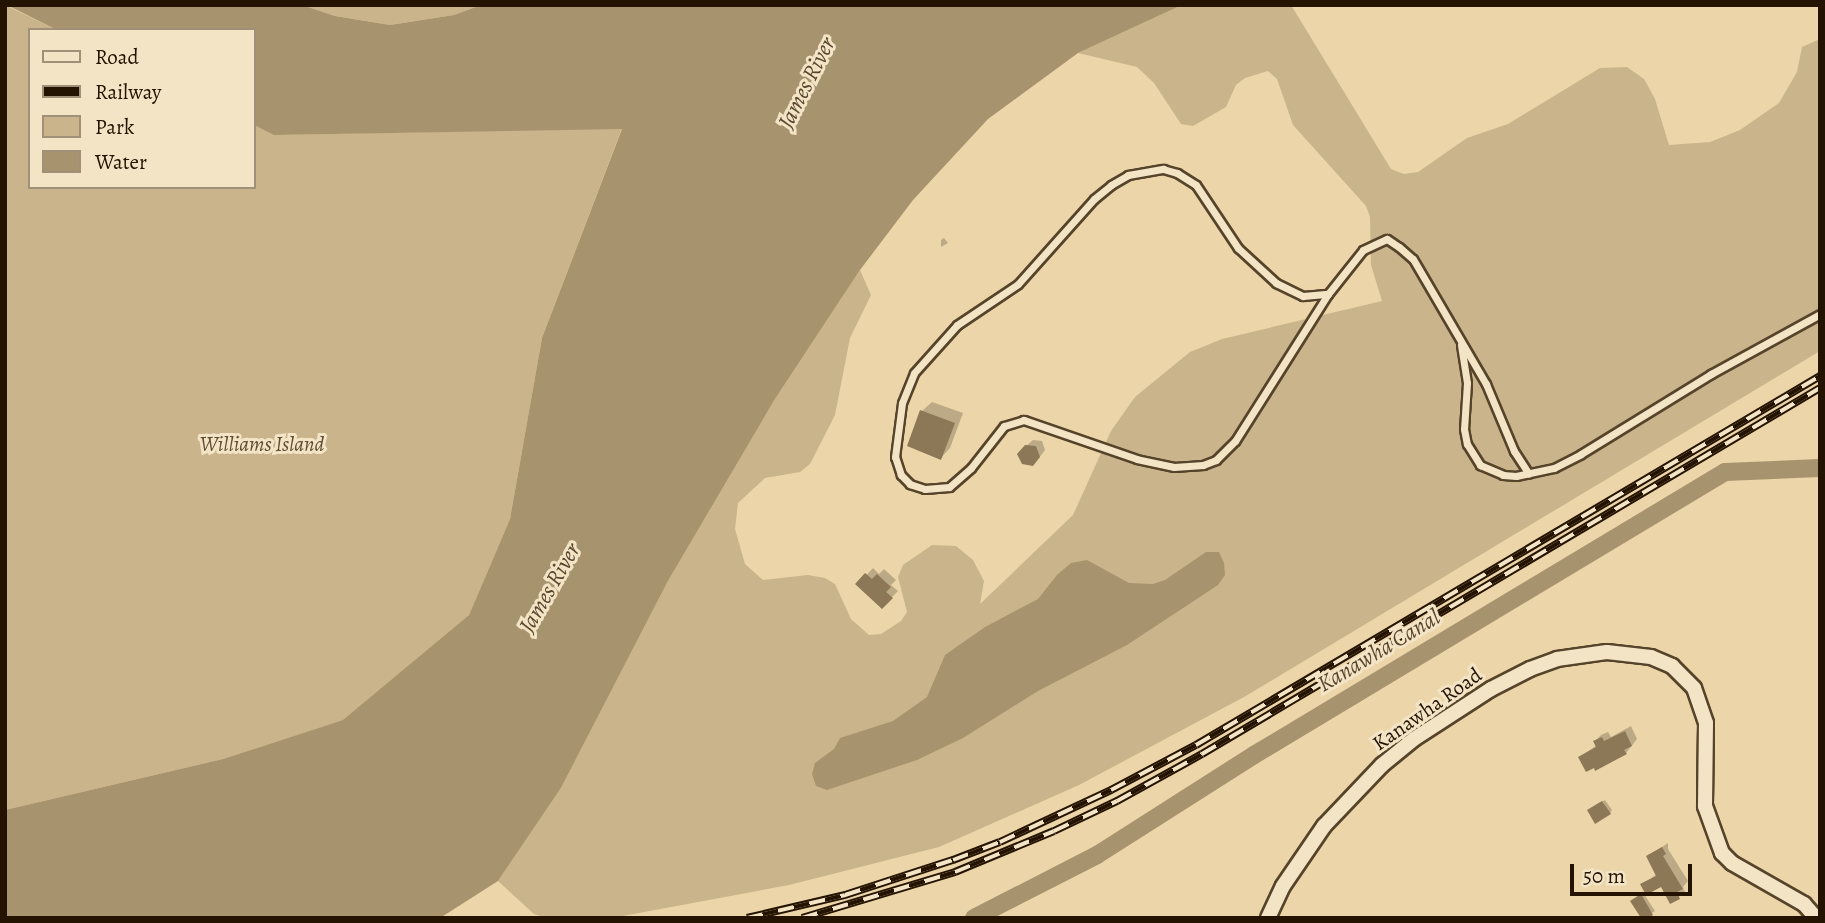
<!DOCTYPE html>
<html>
<head>
<meta charset="utf-8">
<style>
  body { margin:0 }
  #map { position:relative; width:1825px; height:923px; overflow:hidden; background:#ecd5a8; font-family:Alegreya,serif }
  div>[style] { position:absolute }
  [style*='--x'] { left:calc(var(--x)*1px); top:calc(var(--y)*1px); width:calc(var(--w)*1px); rotate:calc(var(--a)*1deg) }
  .green>* { inset:0; background:#cab48b }
  .water>* { inset:0; background:#a8936f }
  .shadow>* { inset:0; background:#0003 }
  .canal>* { height:18px; margin:-9px; padding:0 9px; transform-origin:9px; border-radius:9px; background:#a8936f }
  .building>* { inset:0; background:#8c7857 }
  .roads { filter:drop-shadow(2px 0 #56442a) drop-shadow(-2px 0 #56442a) drop-shadow(0 2px #56442a) drop-shadow(0 -2px #56442a) }
  .service>* { height:7px; margin:-3.5px; padding:0 3.5px; transform-origin:3.5px; border-radius:3.5px; background:#f3e4c6 }
  .minor>* { height:14px; margin:-7px; padding:0 7px; transform-origin:7px; border-radius:7px; background:#f3e4c6 }
  .rail>* { height:8px; margin-top:-4px; transform-origin:0; background:repeating-linear-gradient(90deg,#f3e4c6 0 16px,#241300 0 32px); box-sizing:border-box; border-block:2px solid #241300 }
  span { translate:-50% -50%; white-space:nowrap; text-align:center; line-height:1.15; -webkit-text-stroke:6px #f3e4c6; paint-order:stroke }
  .park-label { font-size:21px; color:#5e4b31; font-style:italic }
  .street-label { font-size:21px; color:#241300 }
  .water-label { font-size:23px; color:#59462c; font-style:italic }
  .frame { position:absolute; inset:0; border:7px solid #241300; pointer-events:none }
  .legend { position:absolute; left:28px; top:28px; width:228px; height:161px; box-sizing:border-box; background:#f3e4c6; border:2px solid #a09077; margin:0; padding:9px 12px; list-style:none; font-size:21px; color:#241300 }
  .legend li { display:flex; align-items:center; gap:14px; height:35px }
  .legend b { width:35px; border:2px solid #a09077 }
  .scale { position:absolute; left:1570px; top:864px; width:122px; height:32px; box-sizing:border-box; border:4px solid #241300; border-top:0; padding-left:9px; font-size:21px; line-height:24px; white-space:nowrap; color:#241300; -webkit-text-stroke:5px #f3e4c6; paint-order:stroke }
</style>
</head>
<body>
<div id="map">
  <div class="green">
    <div style="clip-path:polygon(5px 5px,57px 30px,30px 30px,30px 187px,254px 187px,254px 125px,275px 135px,622px 128px,542px 338px,510px 519px,469px 615px,344px 720px,223px 759px,5px 810px)"></div>
    <div style="clip-path:polygon(302px 5px,481px 5px,454px 15px,390px 25px,335px 16px)"></div>
    <div style="clip-path:polygon(1182px 5px,1291px 5px,1391px 169px,1404px 174px,1418px 172px,1467px 138px,1508px 124px,1600px 68px,1627px 67px,1644px 79px,1655px 99px,1669px 145px,1710px 142px,1740px 130px,1779px 103px,1797px 72px,1802px 47px,1820px 39px,1820px 351px,1244px 697px,1079px 785px,939px 847px,789px 885px,612px 918px,547px 918px,534px 914px,498px 881px,561px 788px,668px 581px,775px 399px,860px 270px,871px 295px,850px 338px,835px 415px,810px 464px,800px 472px,765px 478px,738px 503px,735px 529px,745px 564px,763px 580px,808px 575px,825px 578px,835px 584px,851px 619px,869px 635px,881px 634px,901px 621px,907px 612px,898px 577px,903px 565px,932px 545px,956px 546px,973px 560px,984px 581px,980px 604px,1073px 515px,1111px 431px,1135px 397px,1190px 352px,1222px 339px,1382px 301px,1371px 265px,1370px 217px,1366px 206px,1293px 125px,1277px 79px,1268px 71px,1245px 78px,1236px 85px,1226px 107px,1193px 126px,1181px 124px,1154px 83px,1137px 67px,1078px 53px)"></div>
  </div>
  <div class="water">
    <div style="clip-path:polygon(7px 5px,302px 5px,335px 16px,390px 25px,454px 15px,481px 5px,1182px 5px,1078px 53px,988px 119px,913px 200px,860px 270px,775px 399px,668px 581px,561px 788px,498px 881px,440px 918px,5px 918px,5px 810px,223px 759px,343px 720px,469px 615px,510px 519px,542px 338px,622px 129px,274px 135px,254px 125px,254px 30px,57px 30px)"></div>
    <div style="clip-path:polygon(1206px 552px,1219px 552px,1224px 563px,1225px 575px,1218px 585px,1127px 645px,1038px 691px,963px 738px,917px 760px,827px 790px,816px 786px,812px 774px,815px 763px,834px 749px,840px 738px,893px 721px,927px 697px,945px 655px,985px 627px,1038px 599px,1057px 575px,1071px 563px,1087px 560px,1129px 583px,1153px 584px,1165px 580px)"></div>
  </div>
  <div class="shadow">
    <div style="clip-path:polygon(944px 238px,948px 243px,941px 247px,941px 240px)"></div>
    <div style="clip-path:polygon(932px 402px,963px 413px,950px 448px,941px 458px,922px 411px)"></div>
    <div style="clip-path:polygon(1033px 440px,1042px 441px,1045px 450px,1039px 458px,1026px 446px)"></div>
    <div style="clip-path:polygon(873px 568px,879px 574px,884px 569px,896px 580px,891px 585px,898px 591px,882px 607px,858px 584px)"></div>
    <div style="clip-path:polygon(1631px 726px,1637px 739px,1626px 753px,1580px 757px,1597px 745px,1595px 741px,1601px 735px,1608px 732px,1611px 737px)"></div>
    <div style="clip-path:polygon(1605px 800px,1612px 810px,1610px 813px,1591px 808px)"></div>
    <div style="clip-path:polygon(1668px 843px,1668px 849px,1688px 881px,1683px 887px,1685px 892px,1671px 902px,1661px 885px,1644px 894px,1655px 911px,1652px 913px,1635px 898px,1646px 892px,1642px 885px,1657px 874px,1648px 856px)"></div>
  </div>
  <div class="canal">
    <div style="--x:974;--y:918;--w:138;--a:-27.1"></div>
    <div style="--x:1097;--y:855;--w:186;--a:-32.5"></div>
    <div style="--x:1254;--y:755;--w:549;--a:-31"></div>
    <div style="--x:1725;--y:472;--w:95;--a:-2.4"></div>
  </div>
  <div class="building">
    <div style="clip-path:polygon(920px 410px,955px 423px,941px 460px,907px 446px)"></div>
    <div style="clip-path:polygon(1025px 445px,1036px 446px,1040px 457px,1033px 466px,1022px 464px,1017px 454px)"></div>
    <div style="clip-path:polygon(865px 573px,872px 579px,877px 574px,891px 587px,886px 592px,893px 598px,882px 609px,855px 584px)"></div>
    <div style="clip-path:polygon(1625px 731px,1632px 746px,1624px 750px,1627px 754px,1595px 771px,1594px 768px,1586px 772px,1578px 757px,1596px 747px,1593px 741px,1602px 737px,1604px 741px)"></div>
    <div style="clip-path:polygon(1602px 801px,1611px 814px,1595px 824px,1587px 810px)"></div>
    <div style="clip-path:polygon(1662px 847px,1666px 854px,1663px 856px,1683px 889px,1677px 892px,1680px 899px,1670px 904px,1661px 887px,1646px 895px,1640px 884px,1656px 876px,1646px 856px)"></div>
    <div style="clip-path:polygon(1641px 894px,1653px 915px,1648px 918px,1641px 918px,1630px 901px)"></div>
  </div>
  <div class="roads">
    <div class="service">
      <div style="--x:1163;--y:169;--w:15;--a:16"></div>
      <div style="--x:1177;--y:173;--w:22;--a:32"></div>
      <div style="--x:1196;--y:185;--w:76;--a:56.3"></div>
      <div style="--x:1238;--y:248;--w:52;--a:42.6"></div>
      <div style="--x:1276;--y:283;--w:30;--a:26"></div>
      <div style="--x:1303;--y:296;--w:25;--a:-5"></div>
      <div style="--x:1328;--y:294;--w:174;--a:122.3"></div>
      <div style="--x:1235;--y:441;--w:27;--a:135"></div>
      <div style="--x:1216;--y:460;--w:14;--a:159"></div>
      <div style="--x:1203;--y:465;--w:29;--a:176"></div>
      <div style="--x:1174;--y:467;--w:38;--a:-168"></div>
      <div style="--x:1137;--y:459;--w:120;--a:-161"></div>
      <div style="--x:1024;--y:420;--w:21;--a:163"></div>
      <div style="--x:1004;--y:426;--w:53;--a:128.2"></div>
      <div style="--x:971;--y:468;--w:29;--a:139"></div>
      <div style="--x:949;--y:487;--w:24;--a:175"></div>
      <div style="--x:925;--y:489;--w:16;--a:-162"></div>
      <div style="--x:910;--y:484;--w:13;--a:-135"></div>
      <div style="--x:901;--y:475;--w:19;--a:-108"></div>
      <div style="--x:895;--y:457;--w:54;--a:-82.6"></div>
      <div style="--x:902;--y:403;--w:32;--a:-68"></div>
      <div style="--x:914;--y:373;--w:64;--a:-48.1"></div>
      <div style="--x:957;--y:325;--w:73;--a:-33.9"></div>
      <div style="--x:1018;--y:284;--w:114;--a:-48.2"></div>
      <div style="--x:1094;--y:199;--w:22;--a:-39"></div>
      <div style="--x:1111;--y:185;--w:20;--a:-30"></div>
      <div style="--x:1128;--y:175;--w:36;--a:-10"></div>
      <div style="--x:1328;--y:294;--w:56;--a:-51.5"></div>
      <div style="--x:1363;--y:250;--w:26;--a:-25"></div>
      <div style="--x:1387;--y:239;--w:14;--a:34"></div>
      <div style="--x:1399;--y:247;--w:18;--a:41"></div>
      <div style="--x:1413;--y:259;--w:145;--a:59.7"></div>
      <div style="--x:1486;--y:384;--w:73;--a:67.3"></div>
      <div style="--x:1514;--y:451;--w:27;--a:57"></div>
      <div style="--x:1461;--y:345;--w:38;--a:81"></div>
      <div style="--x:1467;--y:383;--w:46;--a:93.7"></div>
      <div style="--x:1464;--y:429;--w:15;--a:79"></div>
      <div style="--x:1467;--y:444;--w:25;--a:58"></div>
      <div style="--x:1480;--y:465;--w:25;--a:23"></div>
      <div style="--x:1503;--y:475;--w:13;--a:4"></div>
      <div style="--x:1516;--y:476;--w:39;--a:-12"></div>
      <div style="--x:1554;--y:468;--w:30;--a:-27"></div>
      <div style="--x:1581;--y:454;--w:153;--a:-31.6"></div>
      <div style="--x:1711;--y:374;--w:124;--a:-28.8"></div>
    </div>
    <div class="minor">
      <div style="--x:1268;--y:918;--w:35;--a:-65"></div>
      <div style="--x:1283;--y:886;--w:73;--a:-55.7"></div>
      <div style="--x:1324;--y:826;--w:84;--a:-46.4"></div>
      <div style="--x:1382;--y:765;--w:41;--a:-39.1"></div>
      <div style="--x:1414;--y:739;--w:92;--a:-33"></div>
      <div style="--x:1491;--y:689;--w:44;--a:-27.1"></div>
      <div style="--x:1530;--y:669;--w:29;--a:-20"></div>
      <div style="--x:1557;--y:659;--w:50;--a:-8"></div>
      <div style="--x:1607;--y:652;--w:44;--a:6.5"></div>
      <div style="--x:1651;--y:657;--w:23;--a:23"></div>
      <div style="--x:1672;--y:666;--w:31;--a:45"></div>
      <div style="--x:1694;--y:688;--w:37;--a:71"></div>
      <div style="--x:1706;--y:723;--w:83;--a:90.7"></div>
      <div style="--x:1705;--y:806;--w:50;--a:70.1"></div>
      <div style="--x:1722;--y:853;--w:14;--a:45"></div>
      <div style="--x:1732;--y:863;--w:83;--a:29.7"></div>
      <div style="--x:1804;--y:904;--w:18;--a:49"></div>
    </div>
  </div>
  <div class="rail">
    <div style="--x:747;--y:918;--w:101;--a:-13.2"></div>
    <div style="--x:845;--y:895;--w:114;--a:-18"></div>
    <div style="--x:953;--y:860;--w:50;--a:-21"></div>
    <div style="--x:1000;--y:842;--w:123;--a:-25.1"></div>
    <div style="--x:1111;--y:790;--w:96;--a:-27.9"></div>
    <div style="--x:1196;--y:745;--w:725;--a:-30.6"></div>
    <div style="--x:802;--y:918;--w:160;--a:-16.7"></div>
    <div style="--x:955;--y:872;--w:107;--a:-22.5"></div>
    <div style="--x:1054;--y:831;--w:70;--a:-25.5"></div>
    <div style="--x:1117;--y:801;--w:97;--a:-28.9"></div>
    <div style="--x:1202;--y:754;--w:718;--a:-30.64"></div>
  </div>
  <div class="park-label">
    <span style="left:262px;top:444px">Williams Island</span>
  </div>
  <div class="street-label">
    <span style="left:1427px;top:709px;rotate:-35deg">Kanawha Road</span>
  </div>
  <div class="water-label">
    <span style="left:807px;top:83px;rotate:-63deg">James River</span>
    <span style="left:550px;top:588px;rotate:-60deg">James River</span>
    <span style="left:1379px;top:651px;rotate:-31deg">Kanawha Canal</span>
  </div>
  <div class="frame"></div>
  <ul class="legend">
  <li><b style="height:9px;background:#f3e4c6"></b>Road</li>
  <li><b style="height:9px;background:#241300"></b>Railway</li>
  <li><b style="height:19px;background:#cab48b"></b>Park</li>
  <li><b style="height:19px;background:#a8936f"></b>Water</li>
  </ul>
  <div class="scale">50 m</div>
</div>
</body>
</html>
